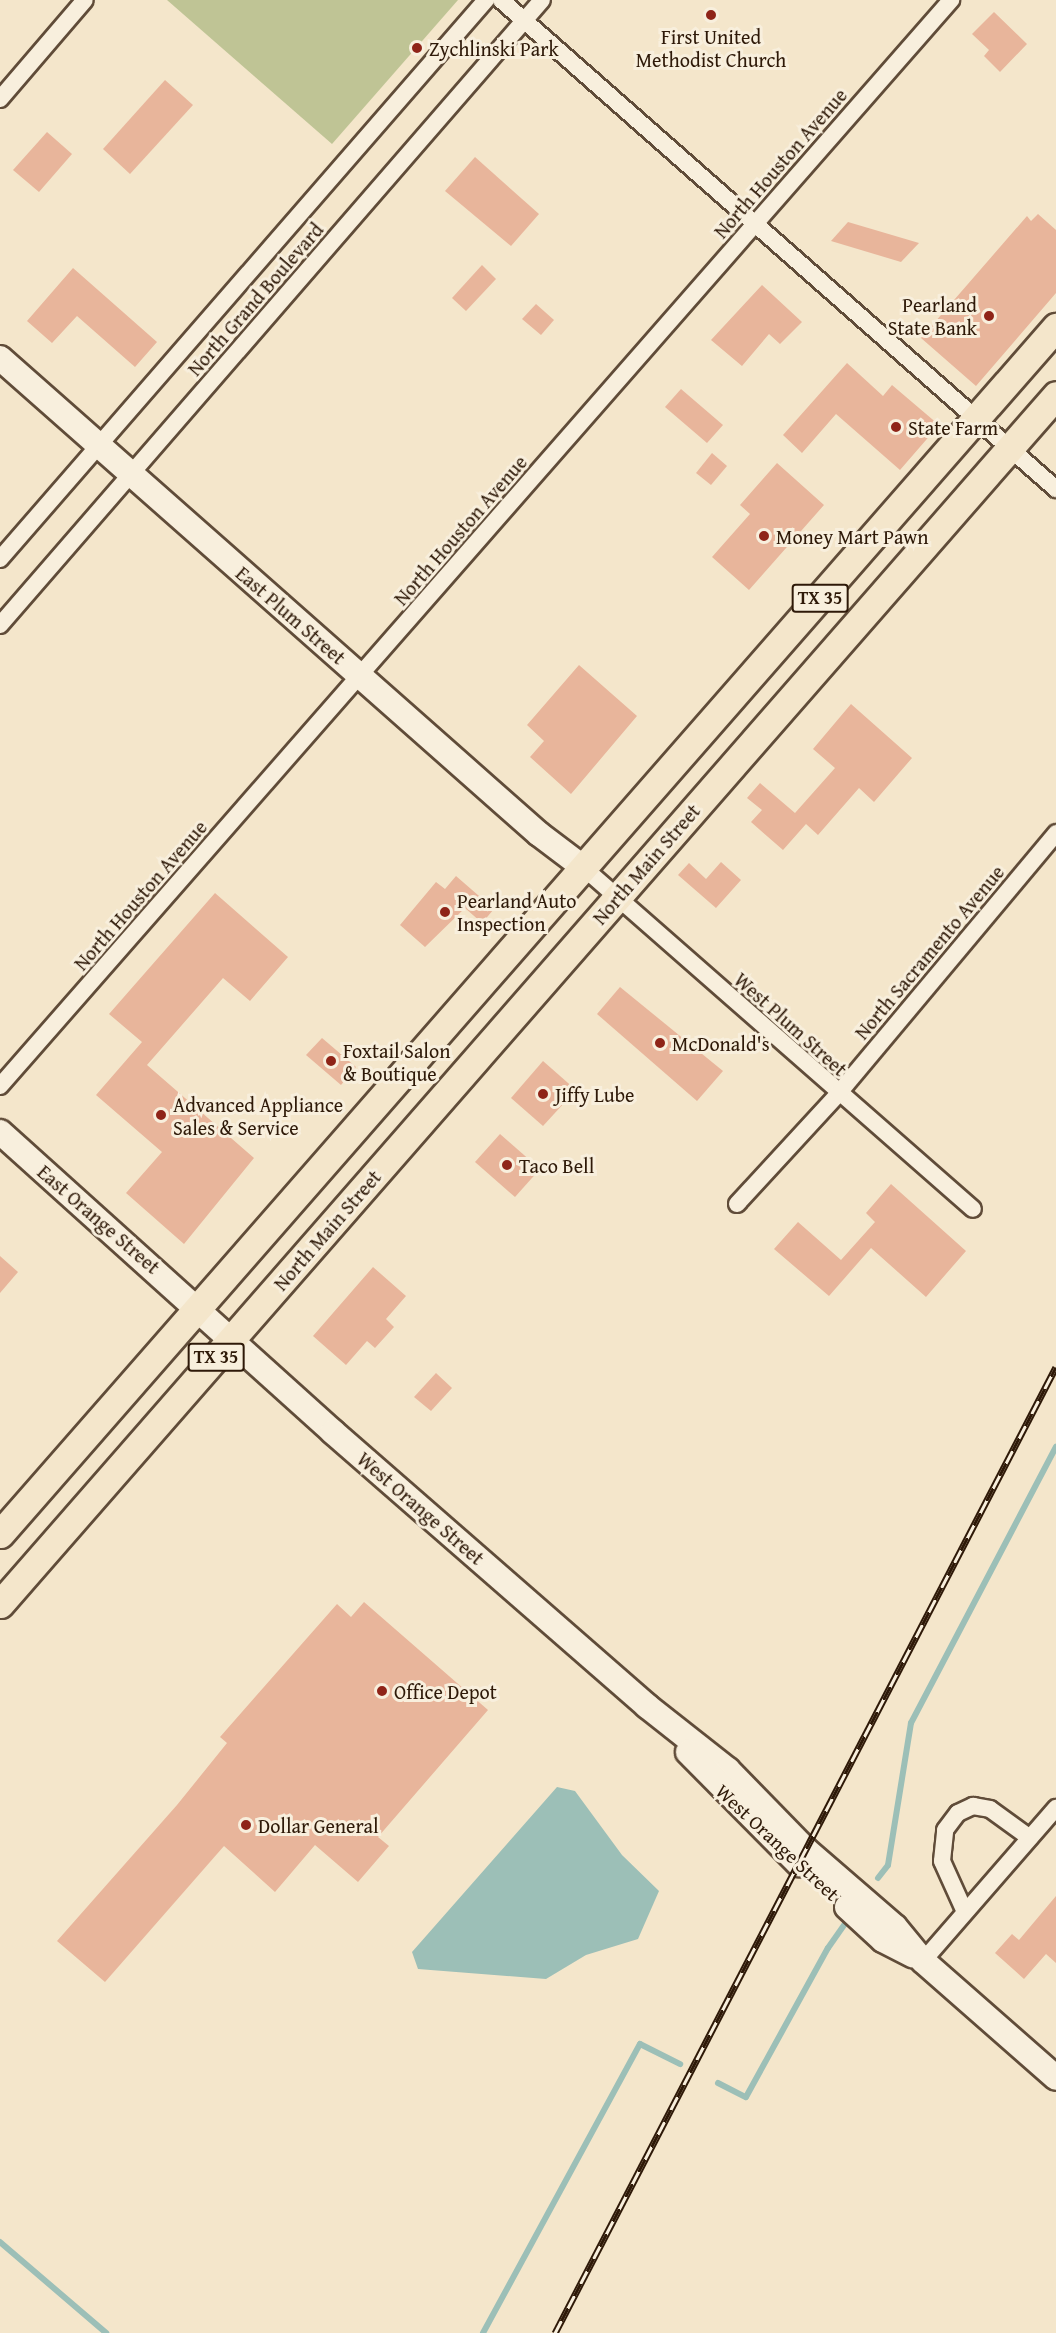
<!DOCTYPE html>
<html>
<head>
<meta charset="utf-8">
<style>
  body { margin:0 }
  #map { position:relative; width:1056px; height:2333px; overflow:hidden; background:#f4e6cb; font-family:"Gentium Book Plus",serif }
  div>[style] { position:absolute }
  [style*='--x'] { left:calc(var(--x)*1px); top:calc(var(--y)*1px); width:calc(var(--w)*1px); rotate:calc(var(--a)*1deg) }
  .green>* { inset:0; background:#bfc495 }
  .water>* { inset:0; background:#9cbfb7 }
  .stream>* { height:6px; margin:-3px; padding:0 3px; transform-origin:3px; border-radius:3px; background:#9cbfb7 }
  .building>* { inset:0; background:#e8b59b }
  .roads { filter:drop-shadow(2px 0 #604c39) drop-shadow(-2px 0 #604c39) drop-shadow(0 2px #604c39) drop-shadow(0 -2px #604c39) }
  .street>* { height:16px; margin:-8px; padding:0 8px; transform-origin:8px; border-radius:8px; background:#f8efdd }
  .secondary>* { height:24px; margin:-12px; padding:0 12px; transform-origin:12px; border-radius:12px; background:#f8efdd }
  .primary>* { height:27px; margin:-13.5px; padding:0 13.5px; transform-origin:13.5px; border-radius:13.5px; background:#f4e6cb }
  .rail>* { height:7px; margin-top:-3.5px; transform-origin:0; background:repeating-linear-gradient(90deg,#f8efdd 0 14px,#2e1908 0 28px); box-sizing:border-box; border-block:2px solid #2e1908 }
  .dots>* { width:16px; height:16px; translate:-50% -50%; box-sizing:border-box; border:3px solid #f8efdd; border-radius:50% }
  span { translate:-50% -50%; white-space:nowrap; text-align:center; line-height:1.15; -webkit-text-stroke:6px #f8efdd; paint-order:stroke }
  .shield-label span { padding:2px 4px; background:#f8efdd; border:2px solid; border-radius:4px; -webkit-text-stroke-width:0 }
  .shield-label { font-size:18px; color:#2e1908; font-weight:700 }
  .poi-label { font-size:20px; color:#2e1908 }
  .left { translate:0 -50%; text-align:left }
  .right { translate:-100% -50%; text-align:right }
  .street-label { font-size:20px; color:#2e1908 }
</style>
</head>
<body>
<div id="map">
  <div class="green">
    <div style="clip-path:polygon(167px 0,458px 0,332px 144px)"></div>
  </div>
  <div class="water">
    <div style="clip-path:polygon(557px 1787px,575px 1791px,622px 1855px,659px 1891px,638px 1939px,586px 1955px,546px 1979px,418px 1969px,412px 1952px)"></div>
  </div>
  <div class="stream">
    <div style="--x:878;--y:1878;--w:16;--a:-52"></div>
    <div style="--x:888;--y:1865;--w:144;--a:-80.8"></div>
    <div style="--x:911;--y:1723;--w:312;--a:-62.3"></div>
    <div style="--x:718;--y:2083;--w:31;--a:27"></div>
    <div style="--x:746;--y:2097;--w:170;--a:-61.2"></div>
    <div style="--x:828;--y:1948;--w:38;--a:-55"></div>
    <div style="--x:0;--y:2242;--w:140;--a:40.6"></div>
    <div style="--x:483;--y:2333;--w:329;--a:-61.5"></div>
    <div style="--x:640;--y:2044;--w:45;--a:26.6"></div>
  </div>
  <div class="building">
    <div style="clip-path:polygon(994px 12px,1027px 44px,1000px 72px,984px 56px,989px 50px,972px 34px)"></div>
    <div style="clip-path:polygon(165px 80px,193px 105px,130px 174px,103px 149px)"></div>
    <div style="clip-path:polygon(47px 132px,72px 154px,39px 192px,13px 170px)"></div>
    <div style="clip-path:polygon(475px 157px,539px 214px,511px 246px,445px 191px)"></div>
    <div style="clip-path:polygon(1038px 214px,1056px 230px,1056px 293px,976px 386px,921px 338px,1027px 216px,1031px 221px)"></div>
    <div style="clip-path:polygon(848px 222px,919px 243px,901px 262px,831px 241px)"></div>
    <div style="clip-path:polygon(482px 265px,496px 279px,466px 311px,452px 298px)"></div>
    <div style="clip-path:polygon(73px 268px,157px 342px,135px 367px,77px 316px,52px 343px,27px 321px)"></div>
    <div style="clip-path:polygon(762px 285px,802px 322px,780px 344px,769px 334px,742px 366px,711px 340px)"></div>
    <div style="clip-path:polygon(536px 304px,554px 320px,541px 335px,522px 319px)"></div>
    <div style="clip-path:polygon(847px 363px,883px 396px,892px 385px,939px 425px,900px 470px,836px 414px,802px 453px,783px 435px)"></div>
    <div style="clip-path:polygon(681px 389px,723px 425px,707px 443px,665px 407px)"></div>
    <div style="clip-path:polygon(712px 453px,727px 466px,711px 485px,696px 473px)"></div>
    <div style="clip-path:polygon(777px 463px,824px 505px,749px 590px,712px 557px,750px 514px,740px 505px)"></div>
    <div style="clip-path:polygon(579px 665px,637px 716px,571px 794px,530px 757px,544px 741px,527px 725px)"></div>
    <div style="clip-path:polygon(851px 704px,912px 758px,874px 802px,859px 788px,818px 835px,806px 824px,783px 850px,751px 822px,762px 810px,747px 798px,760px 783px,795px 813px,835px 768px,813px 749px)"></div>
    <div style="clip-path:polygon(721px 862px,741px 880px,716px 908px,678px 875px,689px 863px,706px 879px)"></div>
    <div style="clip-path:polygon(456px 876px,494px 909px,482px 923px,465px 908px,425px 947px,400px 925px,436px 882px,445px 889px)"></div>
    <div style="clip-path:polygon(215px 893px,288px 957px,250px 1001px,223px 978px,147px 1065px,254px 1158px,184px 1244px,126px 1193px,162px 1152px,96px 1095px,142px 1042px,109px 1014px)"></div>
    <div style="clip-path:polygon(620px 987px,723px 1071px,697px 1101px,597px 1014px)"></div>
    <div style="clip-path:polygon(322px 1038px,356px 1067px,341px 1085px,306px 1055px)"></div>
    <div style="clip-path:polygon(543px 1061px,576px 1090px,543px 1126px,511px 1098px)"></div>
    <div style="clip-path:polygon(500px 1134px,540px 1169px,515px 1197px,475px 1162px)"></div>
    <div style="clip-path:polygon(891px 1184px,966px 1251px,926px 1297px,871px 1248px,829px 1296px,774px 1249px,798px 1222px,841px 1260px,875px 1222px,866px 1213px)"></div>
    <div style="clip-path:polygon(0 1256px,18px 1272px,0 1293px)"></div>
    <div style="clip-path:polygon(373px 1267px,406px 1296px,386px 1319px,394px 1327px,375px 1348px,367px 1341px,346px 1365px,313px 1336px)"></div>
    <div style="clip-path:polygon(436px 1373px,452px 1388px,431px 1411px,414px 1397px)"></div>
    <div style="clip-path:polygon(364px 1602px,488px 1710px,378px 1837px,389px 1846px,358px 1882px,315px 1845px,275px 1892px,224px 1846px,105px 1982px,57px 1941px,177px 1805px,227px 1743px,220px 1737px,337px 1604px,351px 1617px)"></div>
    <div style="clip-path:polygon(1056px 1896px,1056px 1963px,1046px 1954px,1024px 1979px,995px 1953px,1012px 1934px,1019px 1940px)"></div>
  </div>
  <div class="roads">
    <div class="street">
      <div style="--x:501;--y:0;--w:740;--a:41.38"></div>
      <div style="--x:0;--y:99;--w:130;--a:-49.4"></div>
      <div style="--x:0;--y:559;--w:741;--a:-49"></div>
      <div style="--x:0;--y:625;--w:827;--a:-49.07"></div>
      <div style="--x:584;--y:868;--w:517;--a:41.24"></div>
      <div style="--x:0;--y:1086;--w:1444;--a:-48.79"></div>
      <div style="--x:737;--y:1204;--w:149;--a:-47.4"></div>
      <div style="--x:838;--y:1094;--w:340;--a:-50.1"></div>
      <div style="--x:965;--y:1912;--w:56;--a:-114.3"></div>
      <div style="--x:942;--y:1861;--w:31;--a:-84"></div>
      <div style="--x:945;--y:1830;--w:21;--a:-53"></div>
      <div style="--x:958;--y:1813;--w:17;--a:-25"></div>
      <div style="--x:973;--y:1806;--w:17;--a:10"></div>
      <div style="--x:990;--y:1809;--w:49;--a:35.9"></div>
      <div style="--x:923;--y:1961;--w:203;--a:-49"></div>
    </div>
    <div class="secondary">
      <div style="--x:0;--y:358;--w:719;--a:41.45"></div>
      <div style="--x:539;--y:834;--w:56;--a:37.1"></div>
      <div style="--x:0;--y:1132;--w:448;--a:42"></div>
      <div style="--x:333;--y:1432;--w:417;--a:41.1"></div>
      <div style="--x:647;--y:1706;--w:103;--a:38.3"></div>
      <div style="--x:728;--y:1770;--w:110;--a:45.7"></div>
      <div style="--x:805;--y:1849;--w:119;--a:40.9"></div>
      <div style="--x:895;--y:1927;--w:44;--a:50.5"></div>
      <div style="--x:923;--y:1961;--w:177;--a:41.3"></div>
      <div style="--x:688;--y:1752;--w:158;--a:45.3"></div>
      <div style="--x:847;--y:1907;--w:49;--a:42.5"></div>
      <div style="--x:883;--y:1940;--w:34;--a:27"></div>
    </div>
    <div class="primary">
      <div style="--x:0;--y:1534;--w:1604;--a:-48.82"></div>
      <div style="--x:0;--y:1604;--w:1605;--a:-48.86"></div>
    </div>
  </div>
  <div class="rail">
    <div style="--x:555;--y:2333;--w:1088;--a:-62.59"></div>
  </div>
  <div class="dots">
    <div style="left:711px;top:15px;background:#8f2418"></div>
    <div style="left:417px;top:48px;background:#8f2418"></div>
    <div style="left:989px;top:316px;background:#8f2418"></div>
    <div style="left:896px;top:427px;background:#8f2418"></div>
    <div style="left:764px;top:536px;background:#8f2418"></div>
    <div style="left:445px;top:912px;background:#8f2418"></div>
    <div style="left:660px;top:1043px;background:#8f2418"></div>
    <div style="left:331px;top:1061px;background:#8f2418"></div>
    <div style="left:543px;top:1094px;background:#8f2418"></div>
    <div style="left:161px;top:1115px;background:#8f2418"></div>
    <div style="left:507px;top:1165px;background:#8f2418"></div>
    <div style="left:382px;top:1691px;background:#8f2418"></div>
    <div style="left:246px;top:1825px;background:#8f2418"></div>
  </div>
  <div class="shield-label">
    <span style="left:820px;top:598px">TX 35</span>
    <span style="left:216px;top:1357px">TX 35</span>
  </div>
  <div class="poi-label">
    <span style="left:711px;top:48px">First United<br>Methodist Church</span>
    <span class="left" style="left:429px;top:48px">Zychlinski Park</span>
    <span class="right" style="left:977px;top:316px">Pearland<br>State Bank</span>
    <span class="left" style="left:908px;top:427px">State Farm</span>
    <span class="left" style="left:776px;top:536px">Money Mart Pawn</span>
    <span class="left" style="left:457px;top:912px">Pearland Auto<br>Inspection</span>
    <span class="left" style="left:672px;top:1043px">McDonald's</span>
    <span class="left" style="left:343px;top:1062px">Foxtail Salon<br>&amp; Boutique</span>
    <span class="left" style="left:555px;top:1094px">Jiffy Lube</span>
    <span class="left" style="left:173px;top:1116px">Advanced Appliance<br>Sales &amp; Service</span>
    <span class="left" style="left:519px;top:1165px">Taco Bell</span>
    <span class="left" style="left:394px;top:1691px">Office Depot</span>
    <span class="left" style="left:258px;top:1825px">Dollar General</span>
  </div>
  <div class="street-label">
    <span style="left:780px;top:163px;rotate:-49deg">North Houston Avenue</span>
    <span style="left:255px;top:299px;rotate:-49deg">North Grand Boulevard</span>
    <span style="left:460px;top:530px;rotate:-49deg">North Houston Avenue</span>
    <span style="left:291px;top:615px;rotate:41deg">East Plum Street</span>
    <span style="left:646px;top:864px;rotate:-49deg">North Main Street</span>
    <span style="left:140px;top:895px;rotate:-49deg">North Houston Avenue</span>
    <span style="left:929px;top:952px;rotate:-50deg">North Sacramento Avenue</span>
    <span style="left:791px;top:1024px;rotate:42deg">West Plum Street</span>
    <span style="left:99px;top:1219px;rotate:41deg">East Orange Street</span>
    <span style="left:327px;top:1230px;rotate:-49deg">North Main Street</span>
    <span style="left:421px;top:1508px;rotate:41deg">West Orange Street</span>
    <span style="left:778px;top:1842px;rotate:43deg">West Orange Street</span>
  </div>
</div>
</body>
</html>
